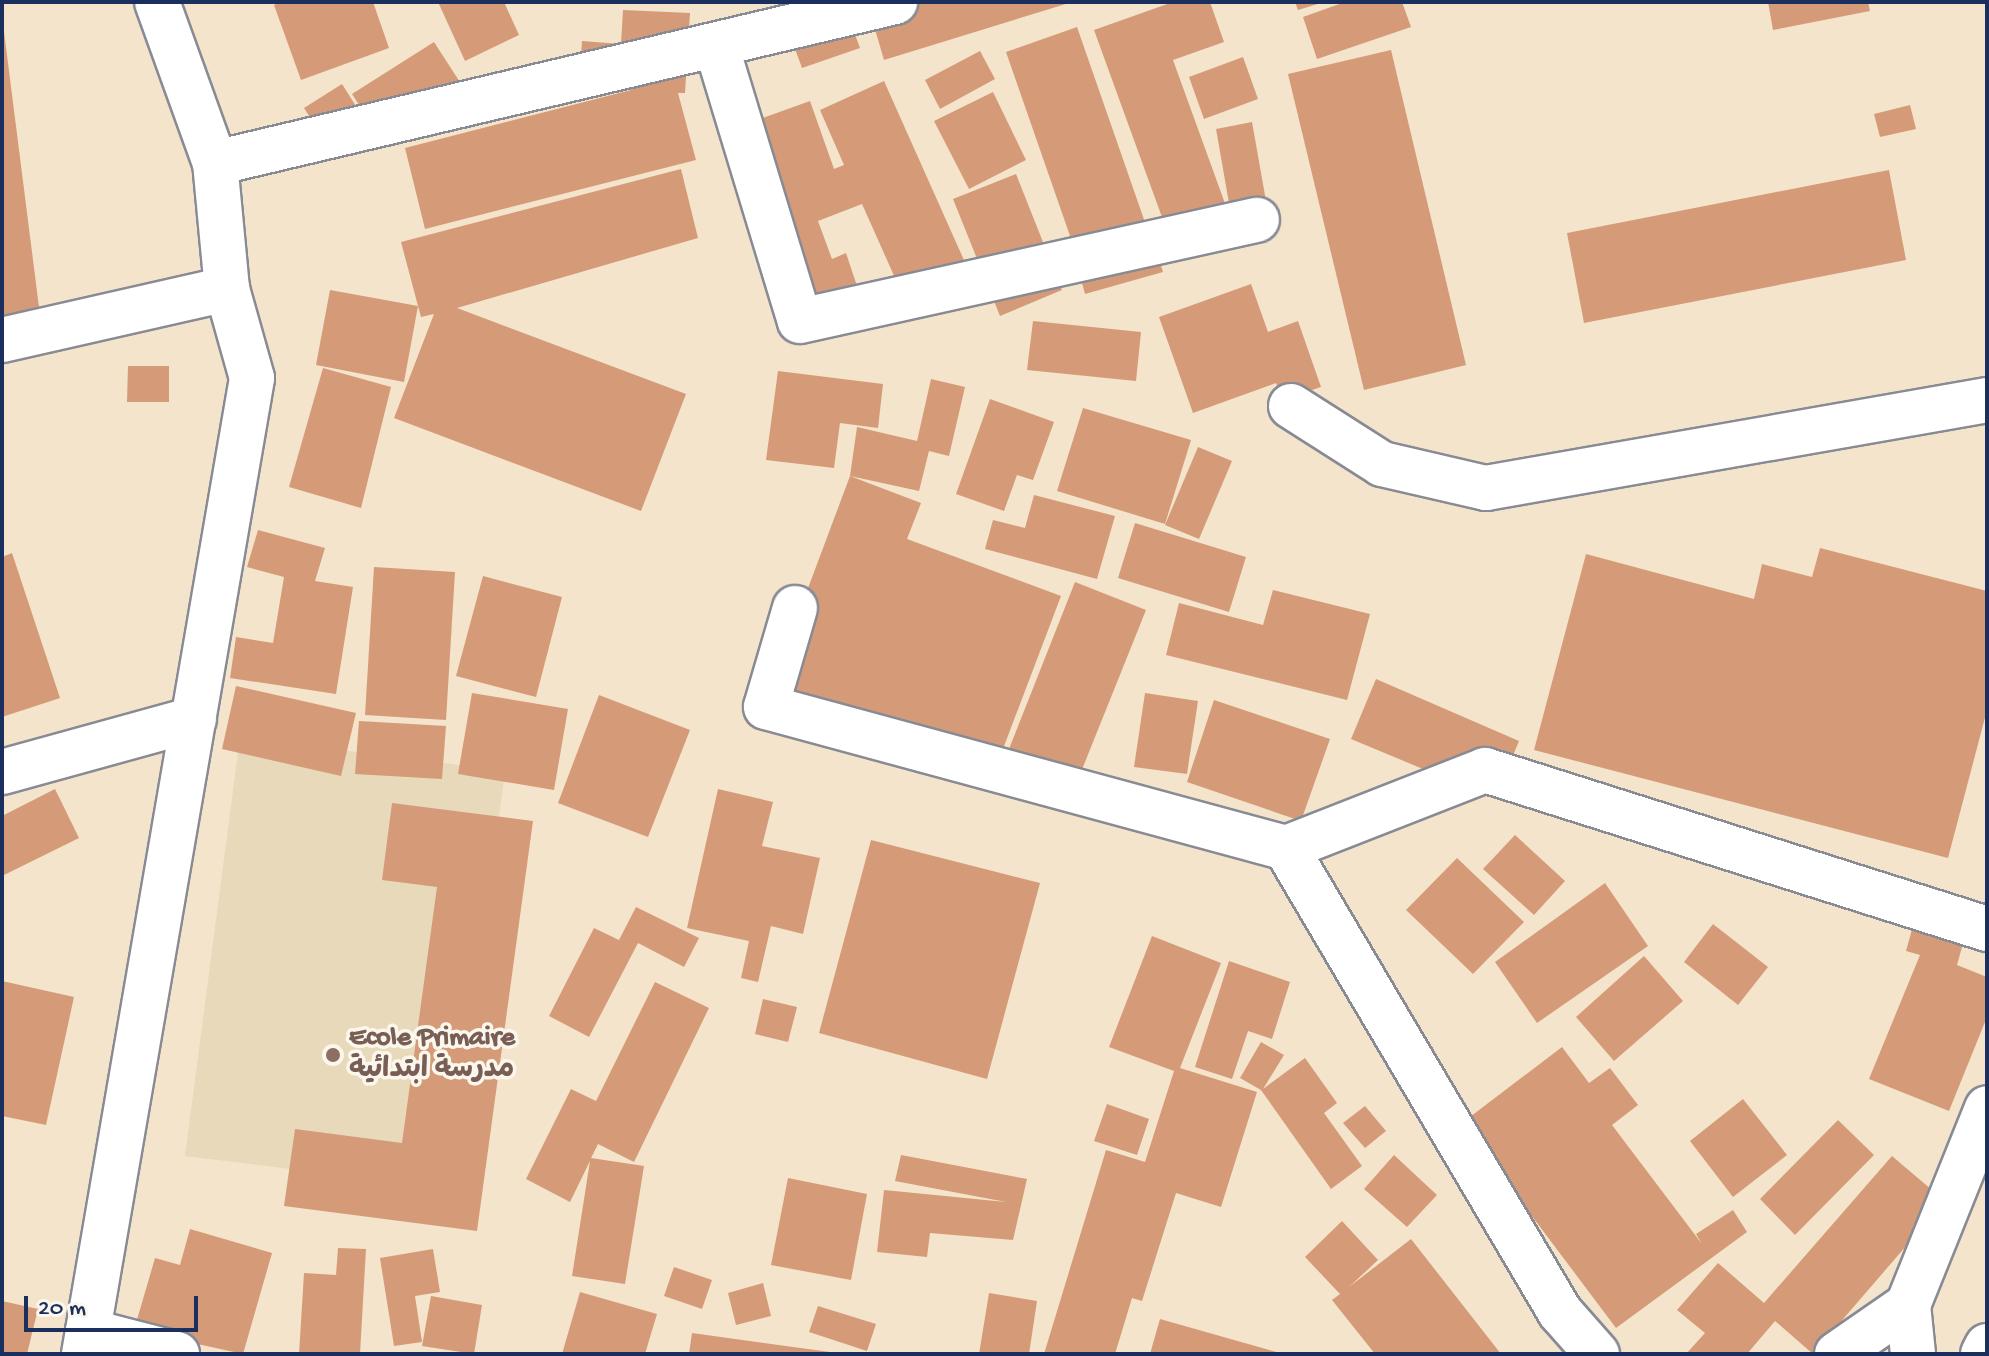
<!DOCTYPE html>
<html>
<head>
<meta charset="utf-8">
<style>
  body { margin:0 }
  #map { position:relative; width:1989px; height:1356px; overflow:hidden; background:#f4e4cb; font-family:"Gochi Hand","Playpen Sans Arabic",sans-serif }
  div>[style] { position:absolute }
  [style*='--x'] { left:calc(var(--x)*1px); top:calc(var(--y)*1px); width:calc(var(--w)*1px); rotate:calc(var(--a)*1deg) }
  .built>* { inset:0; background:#e8d9ba }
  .building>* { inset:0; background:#d59b78 }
  .roads { filter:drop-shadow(2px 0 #888a94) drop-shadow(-2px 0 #888a94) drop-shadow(0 2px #888a94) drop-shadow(0 -2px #888a94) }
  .minor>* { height:44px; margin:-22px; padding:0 22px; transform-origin:22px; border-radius:22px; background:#fff }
  .dots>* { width:22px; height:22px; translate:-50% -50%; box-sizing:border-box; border:4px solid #fbf7ec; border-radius:50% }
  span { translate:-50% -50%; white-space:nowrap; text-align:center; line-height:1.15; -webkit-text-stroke:7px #fbf7ec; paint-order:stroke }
  .education-label { font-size:28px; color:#785e54; font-weight:700 }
  .left { translate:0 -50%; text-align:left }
  .frame { position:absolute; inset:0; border:4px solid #1b2f5e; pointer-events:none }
  .scale { position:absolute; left:24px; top:1296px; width:174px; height:36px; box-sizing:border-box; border:4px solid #1b2f5e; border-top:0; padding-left:10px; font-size:24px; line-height:28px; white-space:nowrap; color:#1b2f5e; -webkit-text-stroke:6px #fbf7ec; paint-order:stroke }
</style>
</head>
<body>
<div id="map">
  <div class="built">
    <div style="clip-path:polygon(240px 737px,505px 771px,450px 1189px,185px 1156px)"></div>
  </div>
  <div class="building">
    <div style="clip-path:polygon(281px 2px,373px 2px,389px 48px,301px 80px,274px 5px)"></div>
    <div style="clip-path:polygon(438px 2px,504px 2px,519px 35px,465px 61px)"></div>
    <div style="clip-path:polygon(778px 2px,843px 2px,860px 48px,802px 68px)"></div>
    <div style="clip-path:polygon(867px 2px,1069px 2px,1069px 3px,884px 60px)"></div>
    <div style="clip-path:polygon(1173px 2px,1210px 2px,1224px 42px,1173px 60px,1231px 220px,1171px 242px,1094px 30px)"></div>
    <div style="clip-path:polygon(1295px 2px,1321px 2px,1321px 3px,1298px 10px)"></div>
    <div style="clip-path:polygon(1345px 2px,1402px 2px,1411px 27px,1317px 59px,1303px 17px)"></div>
    <div style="clip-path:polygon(1768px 2px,1868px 2px,1870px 11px,1773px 30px)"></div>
    <div style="clip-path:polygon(623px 10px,690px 13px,685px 93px,678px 93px,696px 160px,425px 229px,405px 148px,631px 90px,579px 86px,582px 41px,621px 44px)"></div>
    <div style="clip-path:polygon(2px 16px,40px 315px,2px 320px)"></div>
    <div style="clip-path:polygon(1077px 27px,1148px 231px,1077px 256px,1006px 52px)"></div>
    <div style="clip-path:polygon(434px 42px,465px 90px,383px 142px,352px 94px)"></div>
    <div style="clip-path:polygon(1391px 50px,1466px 365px,1364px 390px,1288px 74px)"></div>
    <div style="clip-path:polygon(980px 51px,995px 79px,940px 109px,925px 80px)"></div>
    <div style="clip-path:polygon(1243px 57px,1258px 99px,1204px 119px,1189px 77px)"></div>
    <div style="clip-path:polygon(884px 81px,976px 287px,912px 316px,862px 204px,818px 221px,832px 259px,846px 253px,865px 310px,811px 330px,738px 127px,810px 101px,834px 169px,844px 165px,820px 110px)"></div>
    <div style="clip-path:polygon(342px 84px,366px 122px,328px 146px,304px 108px)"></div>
    <div style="clip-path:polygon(993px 92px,1026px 160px,969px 189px,934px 121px)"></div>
    <div style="clip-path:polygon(1910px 105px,1916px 129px,1880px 137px,1874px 114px)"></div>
    <div style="clip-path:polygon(1252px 122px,1269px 218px,1233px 226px,1216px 129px)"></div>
    <div style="clip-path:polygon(681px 169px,698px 238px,457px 308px,686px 394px,641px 511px,394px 418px,434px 314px,421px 317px,418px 306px,404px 382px,316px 365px,330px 290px,418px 306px,401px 242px)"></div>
    <div style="clip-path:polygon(1889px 170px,1906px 260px,1584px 323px,1567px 233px)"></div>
    <div style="clip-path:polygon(1016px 174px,1062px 290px,1000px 316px,953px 199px)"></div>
    <div style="clip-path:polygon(1154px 243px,1163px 272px,1085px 294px,1077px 265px)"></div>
    <div style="clip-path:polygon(1251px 284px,1268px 332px,1298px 321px,1321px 387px,1282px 400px,1276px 383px,1193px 413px,1159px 317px)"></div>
    <div style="clip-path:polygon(1033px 321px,1141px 332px,1136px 381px,1027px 370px)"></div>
    <div style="clip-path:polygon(128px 366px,169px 366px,169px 402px,127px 402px)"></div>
    <div style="clip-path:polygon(323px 368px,391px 387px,361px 508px,289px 487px)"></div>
    <div style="clip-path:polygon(778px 371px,883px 384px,878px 428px,840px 423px,834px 468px,766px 460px)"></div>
    <div style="clip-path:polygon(931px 379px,965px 387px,949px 456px,929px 451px,919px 491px,850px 476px,921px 503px,907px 539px,1061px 596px,995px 770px,771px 687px,850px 476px,857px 427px,917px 441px)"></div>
    <div style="clip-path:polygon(990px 399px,1054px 422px,1033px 480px,1017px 475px,1004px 511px,956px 494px)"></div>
    <div style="clip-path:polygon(1083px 408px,1191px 440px,1165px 524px,1057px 491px)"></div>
    <div style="clip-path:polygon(1198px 447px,1232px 461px,1199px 539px,1165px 525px)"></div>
    <div style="clip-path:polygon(1034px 495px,1115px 516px,1097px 579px,985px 549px,993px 520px,1025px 528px)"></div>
    <div style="clip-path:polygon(1135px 523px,1246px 557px,1229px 612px,1118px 578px)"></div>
    <div style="clip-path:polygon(258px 530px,325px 548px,315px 581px,353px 587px,336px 694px,230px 678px,236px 637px,273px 643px,284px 577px,247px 567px)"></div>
    <div style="clip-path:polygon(1820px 548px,1987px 591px,1987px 710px,1948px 858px,1534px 750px,1586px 554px,1754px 599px,1762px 564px,1812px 577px)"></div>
    <div style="clip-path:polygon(12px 553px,60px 698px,2px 717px,2px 557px)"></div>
    <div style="clip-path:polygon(374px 567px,455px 572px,446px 720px,365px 715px)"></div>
    <div style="clip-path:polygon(483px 576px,562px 597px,536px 697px,456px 676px)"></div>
    <div style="clip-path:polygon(1075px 582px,1146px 610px,1079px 777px,1009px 749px)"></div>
    <div style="clip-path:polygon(1273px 590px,1370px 614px,1347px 700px,1166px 655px,1179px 603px,1263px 625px)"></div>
    <div style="clip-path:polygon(1376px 679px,1519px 741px,1495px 799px,1351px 739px)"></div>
    <div style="clip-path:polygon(236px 686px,356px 713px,341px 776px,222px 749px)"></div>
    <div style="clip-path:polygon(472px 693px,568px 709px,554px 790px,458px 774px)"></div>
    <div style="clip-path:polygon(1145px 693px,1198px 701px,1187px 774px,1134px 767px)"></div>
    <div style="clip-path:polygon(599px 695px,690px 730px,648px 837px,558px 803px)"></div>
    <div style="clip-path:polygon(1214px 700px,1330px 739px,1301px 821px,1187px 782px)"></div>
    <div style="clip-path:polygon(359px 721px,446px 726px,442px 779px,355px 774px)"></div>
    <div style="clip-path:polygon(55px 789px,79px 838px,2px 876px,2px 816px)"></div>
    <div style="clip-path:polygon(718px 789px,773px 802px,762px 846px,820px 858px,803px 934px,771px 926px,758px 982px,741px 978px,749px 941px,687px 928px)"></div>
    <div style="clip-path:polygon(392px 803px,533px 821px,477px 1231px,284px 1206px,295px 1129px,402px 1143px,437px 887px,382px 880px)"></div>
    <div style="clip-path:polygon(1515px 835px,1565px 881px,1534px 915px,1483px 869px)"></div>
    <div style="clip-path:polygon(871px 840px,1040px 883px,987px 1079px,819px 1033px)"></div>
    <div style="clip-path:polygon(1457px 858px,1524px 922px,1473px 974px,1406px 910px)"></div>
    <div style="clip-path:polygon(1605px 883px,1648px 946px,1537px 1023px,1495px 962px)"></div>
    <div style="clip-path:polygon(636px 907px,699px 938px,684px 967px,638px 943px,589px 1037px,549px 1016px,594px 928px,619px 940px)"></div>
    <div style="clip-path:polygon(1916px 915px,1967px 929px,1957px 965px,1987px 977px,1987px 1017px,1949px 1111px,1869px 1079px,1920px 955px,1906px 951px)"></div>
    <div style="clip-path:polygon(1713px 924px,1768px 967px,1738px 1005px,1684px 962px)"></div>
    <div style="clip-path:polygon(1152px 936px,1221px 963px,1180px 1068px,1257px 1092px,1221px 1207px,1176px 1193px,1142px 1301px,1132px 1298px,1115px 1354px,1044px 1354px,1106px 1150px,1145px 1162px,1174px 1071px,1109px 1047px)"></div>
    <div style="clip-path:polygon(1644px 956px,1683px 1001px,1614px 1061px,1576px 1017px)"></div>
    <div style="clip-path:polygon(1229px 961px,1290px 982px,1272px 1039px,1248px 1031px,1232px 1079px,1195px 1067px)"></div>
    <div style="clip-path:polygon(2px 981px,74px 997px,46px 1125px,2px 1116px)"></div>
    <div style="clip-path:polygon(655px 982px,709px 1008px,634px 1162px,598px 1144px,591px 1158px,644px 1166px,625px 1284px,572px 1276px,590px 1161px,570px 1202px,526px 1179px,571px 1089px,596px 1101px)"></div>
    <div style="clip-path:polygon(763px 999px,797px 1007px,788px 1042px,755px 1034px)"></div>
    <div style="clip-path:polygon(1261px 1042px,1284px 1055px,1263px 1089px,1305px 1058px,1337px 1103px,1324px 1113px,1362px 1166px,1331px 1189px,1261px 1090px,1240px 1078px)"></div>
    <div style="clip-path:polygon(1562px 1047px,1589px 1083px,1610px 1068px,1638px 1105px,1612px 1125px,1702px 1244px,1696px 1234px,1733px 1210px,1747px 1232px,1616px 1328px,1462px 1123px)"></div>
    <div style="clip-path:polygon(1743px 1099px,1787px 1155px,1733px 1197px,1690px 1141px)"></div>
    <div style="clip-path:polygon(1107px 1104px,1149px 1119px,1137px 1155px,1094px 1141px)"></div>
    <div style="clip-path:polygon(1365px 1106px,1386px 1131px,1365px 1148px,1343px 1123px)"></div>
    <div style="clip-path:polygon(1838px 1120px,1874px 1155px,1795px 1235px,1760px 1199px)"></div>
    <div style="clip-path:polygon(901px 1155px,1027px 1179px,1013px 1240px,930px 1233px,927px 1257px,877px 1252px,884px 1190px,1006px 1202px,895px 1181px)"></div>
    <div style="clip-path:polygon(1394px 1155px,1437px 1195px,1407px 1227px,1364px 1189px)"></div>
    <div style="clip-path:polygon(1892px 1156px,1939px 1196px,1913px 1226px,1919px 1231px,1813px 1354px,1775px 1321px,1747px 1354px,1686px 1354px,1705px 1333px,1677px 1310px,1718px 1263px,1764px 1303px)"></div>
    <div style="clip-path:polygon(788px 1178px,867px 1194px,851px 1280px,771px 1265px)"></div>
    <div style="clip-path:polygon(1342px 1221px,1378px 1260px,1349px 1287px,1411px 1239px,1501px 1354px,1375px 1354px,1332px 1300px,1340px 1294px,1305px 1257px)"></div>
    <div style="clip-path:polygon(190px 1229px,272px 1253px,243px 1354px,134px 1330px,155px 1258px,180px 1265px)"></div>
    <div style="clip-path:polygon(338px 1248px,366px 1249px,360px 1354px,299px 1354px,304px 1273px,336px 1275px)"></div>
    <div style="clip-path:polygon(433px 1249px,440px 1292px,415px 1296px,422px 1342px,394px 1346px,380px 1258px)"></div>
    <div style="clip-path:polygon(674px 1267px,712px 1280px,702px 1309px,664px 1296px)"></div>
    <div style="clip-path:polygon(763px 1283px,771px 1316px,736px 1325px,728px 1293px)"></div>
    <div style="clip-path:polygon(580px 1292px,657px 1314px,645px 1354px,562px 1354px)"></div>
    <div style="clip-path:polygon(989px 1293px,1037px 1301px,1029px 1354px,979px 1354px)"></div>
    <div style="clip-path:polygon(431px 1296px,482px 1305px,474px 1354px,422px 1346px)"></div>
    <div style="clip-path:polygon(2px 1301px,38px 1309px,27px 1354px,2px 1354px)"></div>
    <div style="clip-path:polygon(818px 1306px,876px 1324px,867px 1351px,809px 1332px)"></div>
    <div style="clip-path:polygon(1160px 1319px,1280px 1353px,1280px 1354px,1150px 1354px)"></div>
    <div style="clip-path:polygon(692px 1333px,830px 1352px,830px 1354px,689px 1354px)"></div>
  </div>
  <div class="roads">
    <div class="minor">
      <div style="--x:716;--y:45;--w:288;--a:73.1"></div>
      <div style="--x:800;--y:321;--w:468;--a:-12.5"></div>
      <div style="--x:215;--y:163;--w:699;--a:-13.32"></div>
      <div style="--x:2;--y:340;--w:231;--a:-12.8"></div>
      <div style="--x:1291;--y:406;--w:108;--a:32.5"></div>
      <div style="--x:1382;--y:464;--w:107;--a:13"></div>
      <div style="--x:1486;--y:488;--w:509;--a:-9.96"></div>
      <div style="--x:795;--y:608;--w:103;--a:106.3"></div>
      <div style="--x:766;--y:707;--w:539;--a:15.17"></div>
      <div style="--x:1286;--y:848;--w:214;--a:-21.4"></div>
      <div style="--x:1485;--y:770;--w:527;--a:17.57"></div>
      <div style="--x:2;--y:772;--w:199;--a:-15.4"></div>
      <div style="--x:1286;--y:848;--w:539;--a:59.44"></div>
      <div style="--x:1560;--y:1312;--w:56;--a:48.6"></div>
      <div style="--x:88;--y:1331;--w:92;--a:14.5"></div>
      <div style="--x:84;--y:1354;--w:990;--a:-80.23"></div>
      <div style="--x:252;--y:378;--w:92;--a:-105.7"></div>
      <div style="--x:227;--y:289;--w:127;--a:-95.4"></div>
      <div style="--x:215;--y:163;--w:171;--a:-109.8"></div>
      <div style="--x:1837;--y:1354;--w:86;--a:-34.6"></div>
      <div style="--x:1913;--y:1354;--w:49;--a:-95.8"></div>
      <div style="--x:1908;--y:1305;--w:212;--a:-68.1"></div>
      <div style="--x:1983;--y:1354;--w:9;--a:-63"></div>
    </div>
  </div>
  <div class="dots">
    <div style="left:333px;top:1055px;background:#8d6e63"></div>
  </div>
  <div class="education-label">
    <span class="left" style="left:349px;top:1055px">Ecole Primaire<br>مدرسة ابتدائية</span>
  </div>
  <div class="frame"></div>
  <div class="scale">20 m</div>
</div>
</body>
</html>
